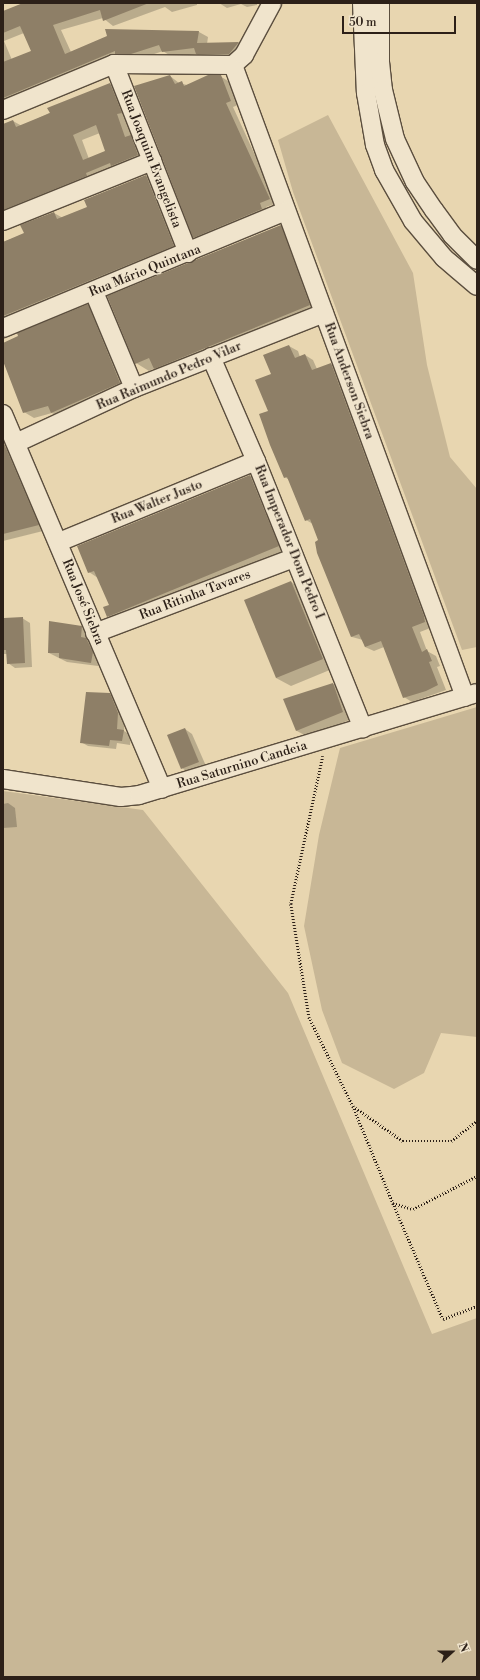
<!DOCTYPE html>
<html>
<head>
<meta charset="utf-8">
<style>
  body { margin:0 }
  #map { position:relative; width:480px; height:1680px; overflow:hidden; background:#e8d6b0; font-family:"Libre Bodoni",serif }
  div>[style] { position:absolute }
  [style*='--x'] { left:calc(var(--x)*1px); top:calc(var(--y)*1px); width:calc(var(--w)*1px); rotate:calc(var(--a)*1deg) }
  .green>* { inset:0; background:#c8b796 }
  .shadow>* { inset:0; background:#0003 }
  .building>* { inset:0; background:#8e7f67 }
  .path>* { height:2.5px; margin-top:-1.25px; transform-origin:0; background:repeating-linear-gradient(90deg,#2c2018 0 1px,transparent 0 3px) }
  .roads { filter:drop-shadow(1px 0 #5b4e3e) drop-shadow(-1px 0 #5b4e3e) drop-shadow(0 1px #5b4e3e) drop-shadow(0 -1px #5b4e3e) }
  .minor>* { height:18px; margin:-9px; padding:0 9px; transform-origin:9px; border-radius:9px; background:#f0e4cc }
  span { translate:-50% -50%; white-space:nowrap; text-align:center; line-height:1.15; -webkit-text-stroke:3px #f0e4cc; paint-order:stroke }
  .street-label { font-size:13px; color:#2c2018 }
  .frame { position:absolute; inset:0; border:4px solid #2c2018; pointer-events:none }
  .north { position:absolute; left:432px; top:1632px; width:40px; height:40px; -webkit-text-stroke:3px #f0e4cc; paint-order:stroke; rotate:69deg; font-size:11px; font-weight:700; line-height:16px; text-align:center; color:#2c2018 }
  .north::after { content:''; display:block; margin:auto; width:14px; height:18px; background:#2c2018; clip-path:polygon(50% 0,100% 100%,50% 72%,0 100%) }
  .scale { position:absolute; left:342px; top:16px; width:114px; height:18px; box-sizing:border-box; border:2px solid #2c2018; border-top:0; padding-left:5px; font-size:12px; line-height:14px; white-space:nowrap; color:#2c2018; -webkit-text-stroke:3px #f0e4cc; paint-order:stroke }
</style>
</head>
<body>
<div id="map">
  <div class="green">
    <div style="clip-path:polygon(328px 115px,413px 273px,427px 365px,450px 457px,477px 489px,477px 647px,462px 650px,293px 192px,278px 140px)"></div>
    <div style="clip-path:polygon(477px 707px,477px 1037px,441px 1033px,424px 1073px,394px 1089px,342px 1063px,322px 1010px,304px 926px,319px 835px,340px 748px)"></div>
    <div style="clip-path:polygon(3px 791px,143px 810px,288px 993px,432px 1334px,477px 1318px,477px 1677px,3px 1677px)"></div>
  </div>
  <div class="shadow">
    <div style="clip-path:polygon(evenodd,24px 3px,197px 3px,197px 5px,172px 12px,165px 7px,113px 26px,103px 18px,61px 30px,71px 52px,108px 37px,106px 30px,199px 32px,208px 37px,207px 44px,239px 43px,248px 48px,239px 59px,206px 59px,196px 54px,172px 57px,163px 51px,3px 106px,3px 12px,24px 3px,24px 33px,32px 51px,12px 60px,4px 41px,24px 33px)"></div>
    <div style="clip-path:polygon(219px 3px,257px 3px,257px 5px,247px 7px,241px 4px,227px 8px)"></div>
    <div style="clip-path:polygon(170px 76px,179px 83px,187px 85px,220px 76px,228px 81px,238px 105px,233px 107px,277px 203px,266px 207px,269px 213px,202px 241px,194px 237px)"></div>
    <div style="clip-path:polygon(evenodd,110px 84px,120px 90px,131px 118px,126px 120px,133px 137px,140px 142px,148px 161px,3px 224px,3px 125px,13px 121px,22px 126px,110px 84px,100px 133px,106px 151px,89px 159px,82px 140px,100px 133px)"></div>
    <div style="clip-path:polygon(146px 176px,157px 182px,184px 252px,3px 326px,3px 242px,25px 234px,54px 213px,63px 218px,88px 208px)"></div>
    <div style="clip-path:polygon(281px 227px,293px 234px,322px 312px,167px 375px,155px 368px,149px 371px,136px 363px)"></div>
    <div style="clip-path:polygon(88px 305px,98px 311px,130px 388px,61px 418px,52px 413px,34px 418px,24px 412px,3px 360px,3px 344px)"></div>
    <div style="clip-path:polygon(289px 346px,298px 351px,300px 357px,305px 355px,313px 360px,317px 369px,331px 364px,340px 369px,433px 627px,420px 632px,427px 651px,436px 656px,440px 666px,437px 667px,446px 690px,412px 702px,404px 697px,384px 647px,374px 651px,365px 647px,363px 640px,352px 637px,313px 524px,306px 520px,289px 480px,285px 477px,269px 411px,272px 375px)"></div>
    <div style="clip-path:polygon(3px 447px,14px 452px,47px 530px,3px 541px)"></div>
    <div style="clip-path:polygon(250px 476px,260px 482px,288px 552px,118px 622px,108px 616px,110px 605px,98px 578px,89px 572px)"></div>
    <div style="clip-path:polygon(291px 582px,306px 590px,337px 667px,291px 686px,276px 678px)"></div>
    <div style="clip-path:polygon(22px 618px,30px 623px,32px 667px,15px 668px,8px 663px,7px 654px,3px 654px,3px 626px)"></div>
    <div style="clip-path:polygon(81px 627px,89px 632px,88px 640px,93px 643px,100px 657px,98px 666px,67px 662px,49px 653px)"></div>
    <div style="clip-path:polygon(333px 684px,344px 691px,354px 718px,308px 737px,297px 731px,285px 700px)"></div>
    <div style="clip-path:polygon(110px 694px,117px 698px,125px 717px,124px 731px,131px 735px,130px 745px,117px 743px,116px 749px,88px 746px,81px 742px)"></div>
    <div style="clip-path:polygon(185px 729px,192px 734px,206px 766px,189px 773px,182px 768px)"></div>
    <div style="clip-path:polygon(8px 803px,15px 808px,17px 827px,3px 828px,3px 804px)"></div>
  </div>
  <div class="building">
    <div style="clip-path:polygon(23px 3px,149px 3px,103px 21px,100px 10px,53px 25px,65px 54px,107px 36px,105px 29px,199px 31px,197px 43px,239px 42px,229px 54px,196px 54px,194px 48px,162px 52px,159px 45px,131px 54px,115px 54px,115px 51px,3px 98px,3px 62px,31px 51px,20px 26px,3px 33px,3px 11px)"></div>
    <div style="clip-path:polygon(170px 75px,175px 84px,182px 81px,184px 86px,208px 75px,221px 75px,231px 101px,226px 103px,270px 199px,260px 203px,262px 209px,193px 238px,134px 86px)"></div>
    <div style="clip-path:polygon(evenodd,110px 83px,122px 113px,117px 114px,125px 137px,131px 135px,138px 155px,111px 166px,110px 163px,86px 173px,87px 176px,3px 210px,3px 124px,13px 120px,16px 127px,50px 113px,47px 108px,110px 83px,96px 125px,105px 151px,83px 160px,73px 135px,96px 125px)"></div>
    <div style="clip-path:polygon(146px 175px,174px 246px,3px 316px,3px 242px,24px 233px,20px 225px,54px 212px,57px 219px,87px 207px,84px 200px)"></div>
    <div style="clip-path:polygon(281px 225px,310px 305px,154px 369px,149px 358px,135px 364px,107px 296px)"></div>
    <div style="clip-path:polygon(88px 304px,120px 383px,51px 413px,48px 406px,23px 413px,3px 361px,3px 343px,18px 336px,17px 333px)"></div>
    <div style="clip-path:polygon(289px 345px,295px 358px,305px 354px,312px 370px,331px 363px,424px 616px,425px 622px,412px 627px,422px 652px,427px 649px,432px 661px,429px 662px,438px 685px,426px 691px,403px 698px,381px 641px,365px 647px,359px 634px,351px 637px,317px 553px,315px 542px,318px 540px,310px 519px,305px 521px,287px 477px,284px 478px,270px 445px,259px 414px,268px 411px,255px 380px,271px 374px,263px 355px)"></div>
    <div style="clip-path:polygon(3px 441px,39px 525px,3px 534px)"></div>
    <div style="clip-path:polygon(250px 475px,279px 546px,107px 617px,103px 607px,109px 605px,94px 571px,88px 573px,77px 546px)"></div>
    <div style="clip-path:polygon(291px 581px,323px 659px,276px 678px,244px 600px)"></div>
    <div style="clip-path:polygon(23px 617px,25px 663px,7px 664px,6px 650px,3px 650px,4px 618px)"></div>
    <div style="clip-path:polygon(49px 621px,82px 626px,81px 637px,86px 638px,93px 652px,91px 663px,59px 658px,59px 653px,48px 653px)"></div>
    <div style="clip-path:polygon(333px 683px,343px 712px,296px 731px,283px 699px)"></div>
    <div style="clip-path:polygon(86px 692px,110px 693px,118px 713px,117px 729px,124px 730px,122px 741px,110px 740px,109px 746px,80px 743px)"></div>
    <div style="clip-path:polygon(185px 728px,199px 762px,181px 769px,167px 735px)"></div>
  </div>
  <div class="path">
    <div style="--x:323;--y:756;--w:151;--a:102.2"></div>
    <div style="--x:291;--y:904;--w:114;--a:80.9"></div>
    <div style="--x:309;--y:1017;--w:99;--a:63.7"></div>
    <div style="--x:353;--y:1106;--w:61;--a:35"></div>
    <div style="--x:403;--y:1141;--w:48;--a:0"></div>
    <div style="--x:451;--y:1141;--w:33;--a:-38"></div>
    <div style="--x:353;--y:1106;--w:105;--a:67.6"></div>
    <div style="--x:393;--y:1203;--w:21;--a:17"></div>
    <div style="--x:413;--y:1209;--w:72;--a:-27.3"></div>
    <div style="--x:393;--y:1203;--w:126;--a:66.7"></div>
    <div style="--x:443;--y:1319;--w:36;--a:-21"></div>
  </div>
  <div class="roads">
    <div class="minor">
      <div style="--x:362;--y:3;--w:90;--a:87.5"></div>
      <div style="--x:366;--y:93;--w:53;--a:80.2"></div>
      <div style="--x:375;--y:145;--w:27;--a:70"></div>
      <div style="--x:384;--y:170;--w:59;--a:60.4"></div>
      <div style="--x:413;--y:221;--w:48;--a:50"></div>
      <div style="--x:444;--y:258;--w:43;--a:40.3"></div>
      <div style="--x:380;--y:3;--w:59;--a:90"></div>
      <div style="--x:380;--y:62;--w:28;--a:84"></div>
      <div style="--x:383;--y:90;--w:50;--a:76.2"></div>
      <div style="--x:395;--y:139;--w:47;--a:65.1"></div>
      <div style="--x:415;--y:182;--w:34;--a:56"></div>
      <div style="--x:434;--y:210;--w:31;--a:54"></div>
      <div style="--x:452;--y:235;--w:35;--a:45"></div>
      <div style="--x:114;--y:64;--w:203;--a:68.6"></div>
      <div style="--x:233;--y:65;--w:673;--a:69.84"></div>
      <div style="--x:3;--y:110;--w:120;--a:-22.5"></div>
      <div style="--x:114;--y:64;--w:119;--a:0.5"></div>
      <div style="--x:233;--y:65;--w:15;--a:-42"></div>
      <div style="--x:244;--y:55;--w:59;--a:-61.7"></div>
      <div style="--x:3;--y:221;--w:161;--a:-21.9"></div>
      <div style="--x:94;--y:292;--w:104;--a:67.4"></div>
      <div style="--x:3;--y:328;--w:305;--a:-22.5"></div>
      <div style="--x:211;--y:357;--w:113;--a:66.6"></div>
      <div style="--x:256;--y:461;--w:288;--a:68.2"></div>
      <div style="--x:3;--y:414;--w:407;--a:67"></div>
      <div style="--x:16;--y:443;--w:130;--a:-25"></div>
      <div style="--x:134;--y:388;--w:204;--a:-21.5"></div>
      <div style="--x:59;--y:542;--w:213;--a:-22.4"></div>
      <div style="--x:95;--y:633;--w:213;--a:-20.7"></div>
      <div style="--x:3;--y:779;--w:119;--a:8.7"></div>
      <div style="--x:121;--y:797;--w:18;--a:-6"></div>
      <div style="--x:139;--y:795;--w:352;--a:-16.8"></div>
    </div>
  </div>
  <div class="street-label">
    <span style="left:151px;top:159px;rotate:69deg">Rua Joaquim Evangelista</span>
    <span style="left:145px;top:271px;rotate:-22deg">Rua Mário Quintana</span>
    <span style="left:169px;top:376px;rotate:-23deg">Rua Raimundo Pedro Vilar</span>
    <span style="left:349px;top:381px;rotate:70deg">Rua Anderson Siebra</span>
    <span style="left:157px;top:502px;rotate:-22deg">Rua Walter Justo</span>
    <span style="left:289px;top:542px;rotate:68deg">Rua Imperador Dom Pedro I</span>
    <span style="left:195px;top:595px;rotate:-21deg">Rua Ritinha Tavares</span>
    <span style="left:83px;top:602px;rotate:68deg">Rua José Siebra</span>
    <span style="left:242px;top:765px;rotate:-17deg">Rua Saturnino Candeia</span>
  </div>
  <div class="frame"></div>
  <div class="north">N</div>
  <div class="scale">50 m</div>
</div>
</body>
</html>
